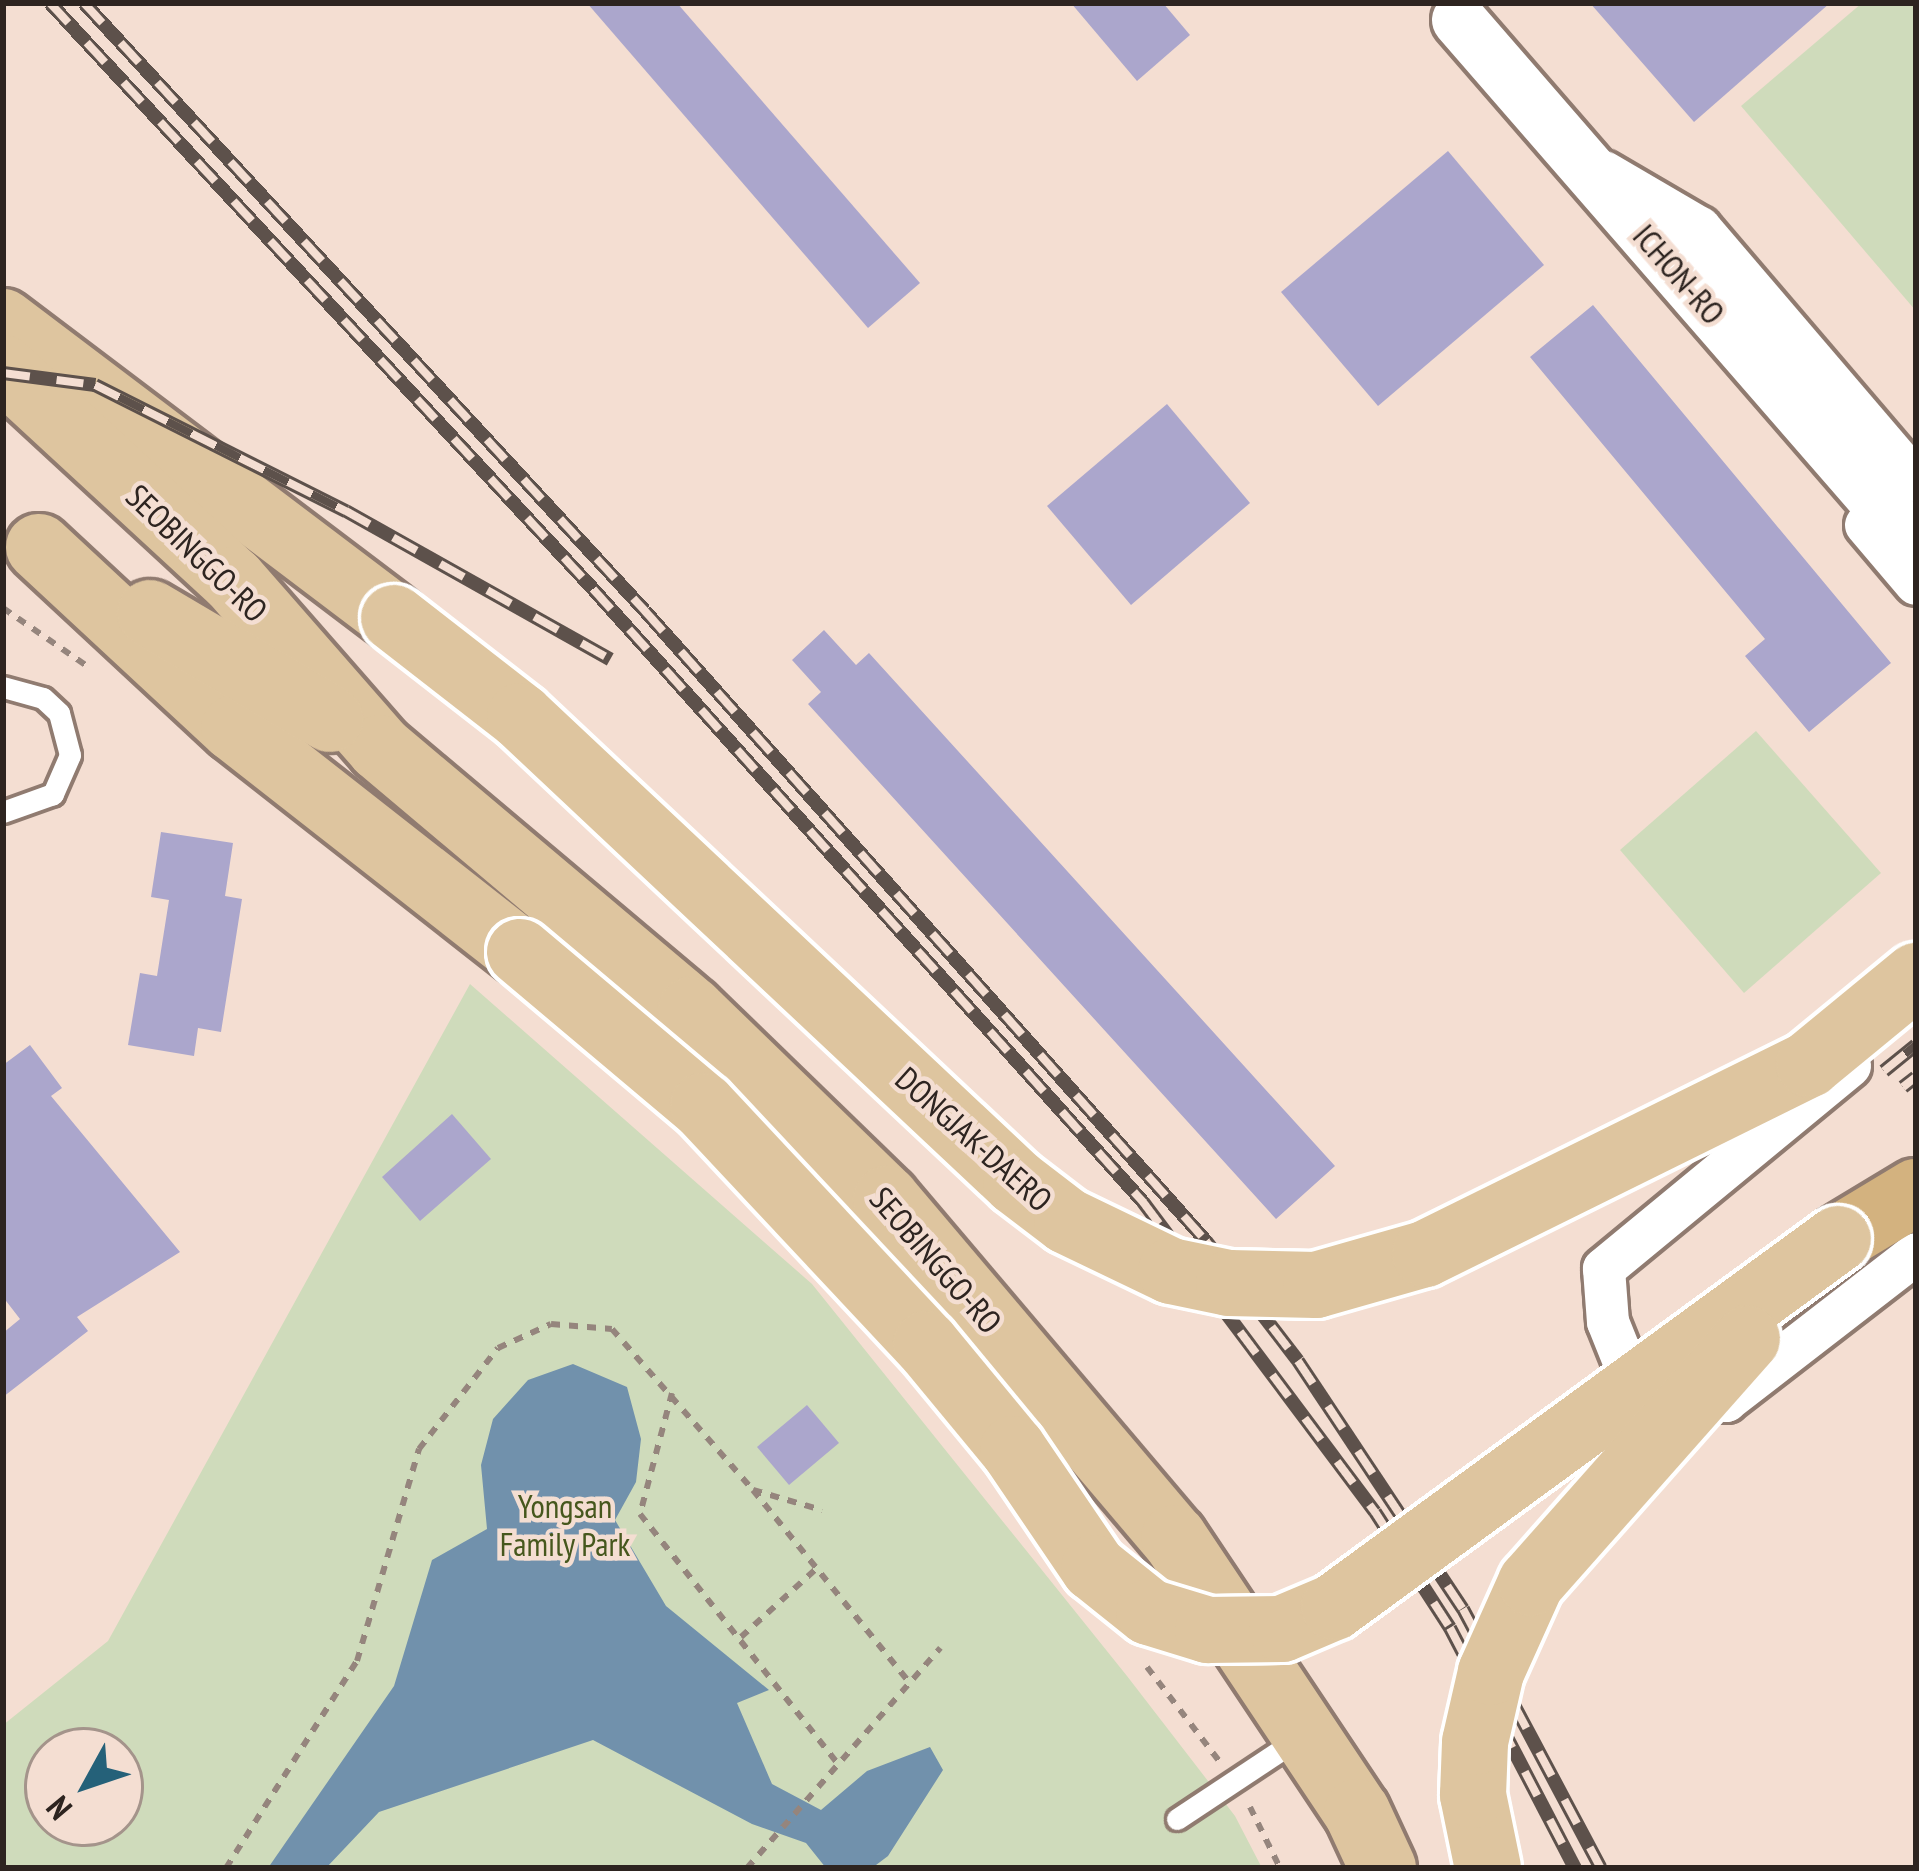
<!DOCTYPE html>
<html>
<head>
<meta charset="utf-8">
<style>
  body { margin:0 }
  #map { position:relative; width:1919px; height:1871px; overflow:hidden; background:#f4ded2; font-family:"PT Sans Narrow",sans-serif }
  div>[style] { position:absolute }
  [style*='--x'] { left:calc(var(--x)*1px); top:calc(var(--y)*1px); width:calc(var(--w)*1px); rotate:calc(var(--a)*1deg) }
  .green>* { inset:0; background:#cfdbbb }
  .water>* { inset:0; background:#7191ac }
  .building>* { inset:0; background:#aba6cc }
  .path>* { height:6px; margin-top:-3px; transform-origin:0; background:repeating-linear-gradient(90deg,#95857d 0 9px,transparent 0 18px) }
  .roads { filter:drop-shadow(3px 0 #907b70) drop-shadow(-3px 0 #907b70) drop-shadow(0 3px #907b70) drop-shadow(0 -3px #907b70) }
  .service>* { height:21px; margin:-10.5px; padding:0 10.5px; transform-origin:10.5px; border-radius:10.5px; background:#fff }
  .minor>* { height:42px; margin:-21px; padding:0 21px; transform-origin:21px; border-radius:21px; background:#fff }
  .tertiary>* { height:54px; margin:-27px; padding:0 27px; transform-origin:27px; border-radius:27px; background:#fff }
  .primary>* { height:66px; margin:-33px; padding:0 33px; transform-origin:33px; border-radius:33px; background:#dec59f }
  .trunk>* { height:66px; margin:-33px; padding:0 33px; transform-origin:33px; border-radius:33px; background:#d3b27f }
  .rail>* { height:14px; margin-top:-7px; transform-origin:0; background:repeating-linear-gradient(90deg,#f4ded2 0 27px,#5d514b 0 54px); box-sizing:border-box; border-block:3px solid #5d514b }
  .bridges { filter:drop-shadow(3px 0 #fff) drop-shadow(-3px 0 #fff) drop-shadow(0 3px #fff) drop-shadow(0 -3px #fff) }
  .primary-bridge>* { height:66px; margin:-33px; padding:0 33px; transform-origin:33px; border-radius:33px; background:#dec59f }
  span { translate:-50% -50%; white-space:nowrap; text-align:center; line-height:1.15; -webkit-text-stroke:9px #f4ded2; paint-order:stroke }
  .street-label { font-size:33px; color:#2d2420 }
  .park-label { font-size:33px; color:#46571d }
  .frame { position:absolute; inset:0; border:6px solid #2d2420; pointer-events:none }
  .north { position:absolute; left:24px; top:1727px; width:120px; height:120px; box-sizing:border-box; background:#f4ded2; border:3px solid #a4948b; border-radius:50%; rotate:230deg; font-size:33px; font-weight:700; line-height:48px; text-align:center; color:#2d2420 }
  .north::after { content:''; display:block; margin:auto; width:42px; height:54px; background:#256179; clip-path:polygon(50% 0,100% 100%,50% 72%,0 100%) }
</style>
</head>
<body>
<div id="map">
  <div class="green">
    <div style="clip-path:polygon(1862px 3px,1916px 3px,1916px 311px,1741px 106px)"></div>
    <div style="clip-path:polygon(1756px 731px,1881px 873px,1744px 993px,1620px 850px)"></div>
    <div style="clip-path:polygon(evenodd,470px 984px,812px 1284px,1127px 1676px,1235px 1816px,1262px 1868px,3px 1868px,3px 1725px,108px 1641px,470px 984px,48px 1751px,120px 1751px,120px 1823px,48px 1823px,48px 1751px)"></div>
  </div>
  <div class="water">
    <div style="clip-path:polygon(573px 1364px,627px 1387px,641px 1439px,636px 1482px,615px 1520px,666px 1606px,769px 1690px,737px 1703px,772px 1784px,821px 1810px,867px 1771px,930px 1747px,943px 1770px,888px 1856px,872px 1868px,826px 1868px,806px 1843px,752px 1824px,593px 1740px,379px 1812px,326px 1868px,268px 1868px,394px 1686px,432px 1560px,487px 1529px,481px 1465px,493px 1419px,528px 1380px)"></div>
  </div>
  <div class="building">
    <div style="clip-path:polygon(587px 3px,677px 3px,920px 283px,868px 328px)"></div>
    <div style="clip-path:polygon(1071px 3px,1163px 3px,1190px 35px,1137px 81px)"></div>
    <div style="clip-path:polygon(1590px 3px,1830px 3px,1694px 122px)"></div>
    <div style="clip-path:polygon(1448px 151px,1544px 265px,1378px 406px,1281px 292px)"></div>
    <div style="clip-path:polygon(1593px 305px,1891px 663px,1809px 732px,1745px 656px,1765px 639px,1530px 357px)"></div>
    <div style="clip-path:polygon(1167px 404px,1250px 503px,1131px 605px,1047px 506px)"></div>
    <div style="clip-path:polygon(824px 630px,856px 665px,869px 653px,1335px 1166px,1276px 1219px,808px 704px,821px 692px,792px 660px)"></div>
    <div style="clip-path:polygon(161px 832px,233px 843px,225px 896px,242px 899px,221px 1032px,198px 1028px,194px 1056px,128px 1045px,140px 973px,157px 976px,169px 900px,151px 897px)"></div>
    <div style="clip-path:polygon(30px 1045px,62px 1088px,51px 1096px,180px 1252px,77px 1317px,88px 1331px,3px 1397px,3px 1333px,20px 1319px,3px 1297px,3px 1065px)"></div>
    <div style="clip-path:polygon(452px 1114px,491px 1159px,420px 1221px,382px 1177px)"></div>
    <div style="clip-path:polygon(807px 1405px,839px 1443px,789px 1485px,757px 1447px)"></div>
  </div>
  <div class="path">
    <div style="--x:3;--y:608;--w:102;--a:34.6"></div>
    <div style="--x:672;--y:1393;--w:125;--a:104.8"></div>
    <div style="--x:640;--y:1514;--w:320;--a:51.6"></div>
    <div style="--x:753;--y:1490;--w:249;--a:50.9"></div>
    <div style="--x:741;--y:1637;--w:100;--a:-42.2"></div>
    <div style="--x:1147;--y:1667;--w:118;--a:52.5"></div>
    <div style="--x:1250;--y:1807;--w:68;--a:63.8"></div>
    <div style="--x:226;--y:1868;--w:245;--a:-57.7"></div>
    <div style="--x:357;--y:1661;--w:221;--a:-73.7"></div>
    <div style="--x:419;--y:1449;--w:128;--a:-52"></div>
    <div style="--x:498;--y:1348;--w:58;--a:-24.4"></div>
    <div style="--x:551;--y:1324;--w:61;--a:4.7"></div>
    <div style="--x:612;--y:1329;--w:214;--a:48.8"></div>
    <div style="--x:753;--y:1490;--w:72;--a:16.2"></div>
    <div style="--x:747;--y:1868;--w:293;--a:-48.7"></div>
  </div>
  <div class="roads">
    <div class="service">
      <div style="--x:3;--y:687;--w:41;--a:15.4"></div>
      <div style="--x:43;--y:698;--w:22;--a:43"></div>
      <div style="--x:59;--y:713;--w:43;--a:75.3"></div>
      <div style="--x:70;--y:755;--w:43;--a:113.6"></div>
      <div style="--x:53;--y:794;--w:53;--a:160.2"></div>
      <div style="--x:1177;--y:1819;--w:146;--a:-33.6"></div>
    </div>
    <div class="minor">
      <div style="--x:1604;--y:172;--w:111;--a:30.3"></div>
      <div style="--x:1700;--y:228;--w:333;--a:49.5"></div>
      <div style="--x:1866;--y:525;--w:77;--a:49.7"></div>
      <div style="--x:1850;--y:1066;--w:319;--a:140.5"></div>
      <div style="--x:1604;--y:1269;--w:53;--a:85.7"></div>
      <div style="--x:1608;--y:1322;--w:48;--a:68.2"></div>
      <div style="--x:1626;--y:1367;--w:52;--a:28.5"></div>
      <div style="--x:1672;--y:1392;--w:55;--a:9.5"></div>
      <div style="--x:1726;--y:1401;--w:240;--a:-37.7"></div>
    </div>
    <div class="tertiary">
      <div style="--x:1459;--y:20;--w:697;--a:49.02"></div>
    </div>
    <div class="primary">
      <div style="--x:3;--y:322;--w:490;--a:37.1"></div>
      <div style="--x:3;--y:368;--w:313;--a:42.7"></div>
      <div style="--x:233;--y:580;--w:223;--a:48.8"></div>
      <div style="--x:380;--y:748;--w:407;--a:40.1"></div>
      <div style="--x:691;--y:1010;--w:272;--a:44.1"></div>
      <div style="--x:886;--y:1199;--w:445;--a:49.7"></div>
      <div style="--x:1174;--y:1538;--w:329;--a:56.3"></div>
      <div style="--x:1357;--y:1812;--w:62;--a:65.1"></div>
      <div style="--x:39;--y:547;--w:266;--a:42.9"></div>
      <div style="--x:234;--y:728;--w:363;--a:38.1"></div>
      <div style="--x:150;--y:613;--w:209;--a:30.5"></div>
    </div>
    <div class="trunk">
      <div style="--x:1838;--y:1239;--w:91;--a:-31.1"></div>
    </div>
  </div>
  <div class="rail">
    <div style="--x:50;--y:3;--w:799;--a:47.18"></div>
    <div style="--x:593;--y:589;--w:824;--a:48.1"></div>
    <div style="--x:1143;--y:1202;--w:387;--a:53.2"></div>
    <div style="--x:1375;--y:1512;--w:138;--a:57.1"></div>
    <div style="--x:1450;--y:1628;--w:271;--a:62.5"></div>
    <div style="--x:84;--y:3;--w:827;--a:47.3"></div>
    <div style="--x:645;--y:611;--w:844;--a:48.32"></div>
    <div style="--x:1206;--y:1241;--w:151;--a:52.5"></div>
    <div style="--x:1298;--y:1361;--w:298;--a:56.4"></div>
    <div style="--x:1463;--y:1609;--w:293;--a:62"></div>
    <div style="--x:3;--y:373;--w:93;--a:7.4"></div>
    <div style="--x:95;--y:385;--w:281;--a:26.7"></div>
    <div style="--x:346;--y:511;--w:303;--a:29.3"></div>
    <div style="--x:1884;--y:1071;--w:41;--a:-39.1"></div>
    <div style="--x:1903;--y:1087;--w:16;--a:-38"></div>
  </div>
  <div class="bridges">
    <div class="primary-bridge">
      <div style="--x:394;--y:618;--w:160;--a:37.9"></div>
      <div style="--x:520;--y:716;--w:681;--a:43.21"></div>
      <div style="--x:1016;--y:1182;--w:64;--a:37.4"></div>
      <div style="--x:1067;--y:1221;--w:115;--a:25.7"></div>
      <div style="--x:1171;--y:1271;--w:59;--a:11.7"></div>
      <div style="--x:1229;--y:1283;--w:87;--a:1.3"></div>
      <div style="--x:1316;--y:1285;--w:113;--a:-15.9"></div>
      <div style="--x:1425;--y:1254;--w:428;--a:-26.3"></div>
      <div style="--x:1809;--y:1064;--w:139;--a:-39.4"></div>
      <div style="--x:520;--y:952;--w:239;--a:40.1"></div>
      <div style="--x:703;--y:1106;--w:326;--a:46.9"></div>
      <div style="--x:926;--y:1344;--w:136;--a:50.4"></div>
      <div style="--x:1013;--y:1449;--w:144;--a:55.8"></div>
      <div style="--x:1094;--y:1568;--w:70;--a:38.7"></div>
      <div style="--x:1149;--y:1612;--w:62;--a:17"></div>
      <div style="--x:1208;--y:1630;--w:74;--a:-0.8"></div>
      <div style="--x:1282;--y:1629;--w:56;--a:-22.9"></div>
      <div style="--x:1334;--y:1607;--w:624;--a:-36.14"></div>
      <div style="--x:1488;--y:1868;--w:75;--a:-101.6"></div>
      <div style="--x:1473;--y:1795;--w:53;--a:-87.8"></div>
      <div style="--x:1475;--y:1742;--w:72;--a:-77.1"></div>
      <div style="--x:1491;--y:1672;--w:98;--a:-65.8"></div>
      <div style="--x:1531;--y:1583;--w:326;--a:-48.5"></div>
    </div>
  </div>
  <div class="street-label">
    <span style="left:1679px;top:274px;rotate:49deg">ICHON-RO</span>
    <span style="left:197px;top:553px;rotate:44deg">SEOBINGGO-RO</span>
    <span style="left:974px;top:1139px;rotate:42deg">DONGJAK-DAERO</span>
    <span style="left:936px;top:1260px;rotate:49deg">SEOBINGGO-RO</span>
  </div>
  <div class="park-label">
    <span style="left:565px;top:1525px">Yongsan<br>Family Park</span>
  </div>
  <div class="frame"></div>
  <div class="north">N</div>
</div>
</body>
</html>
